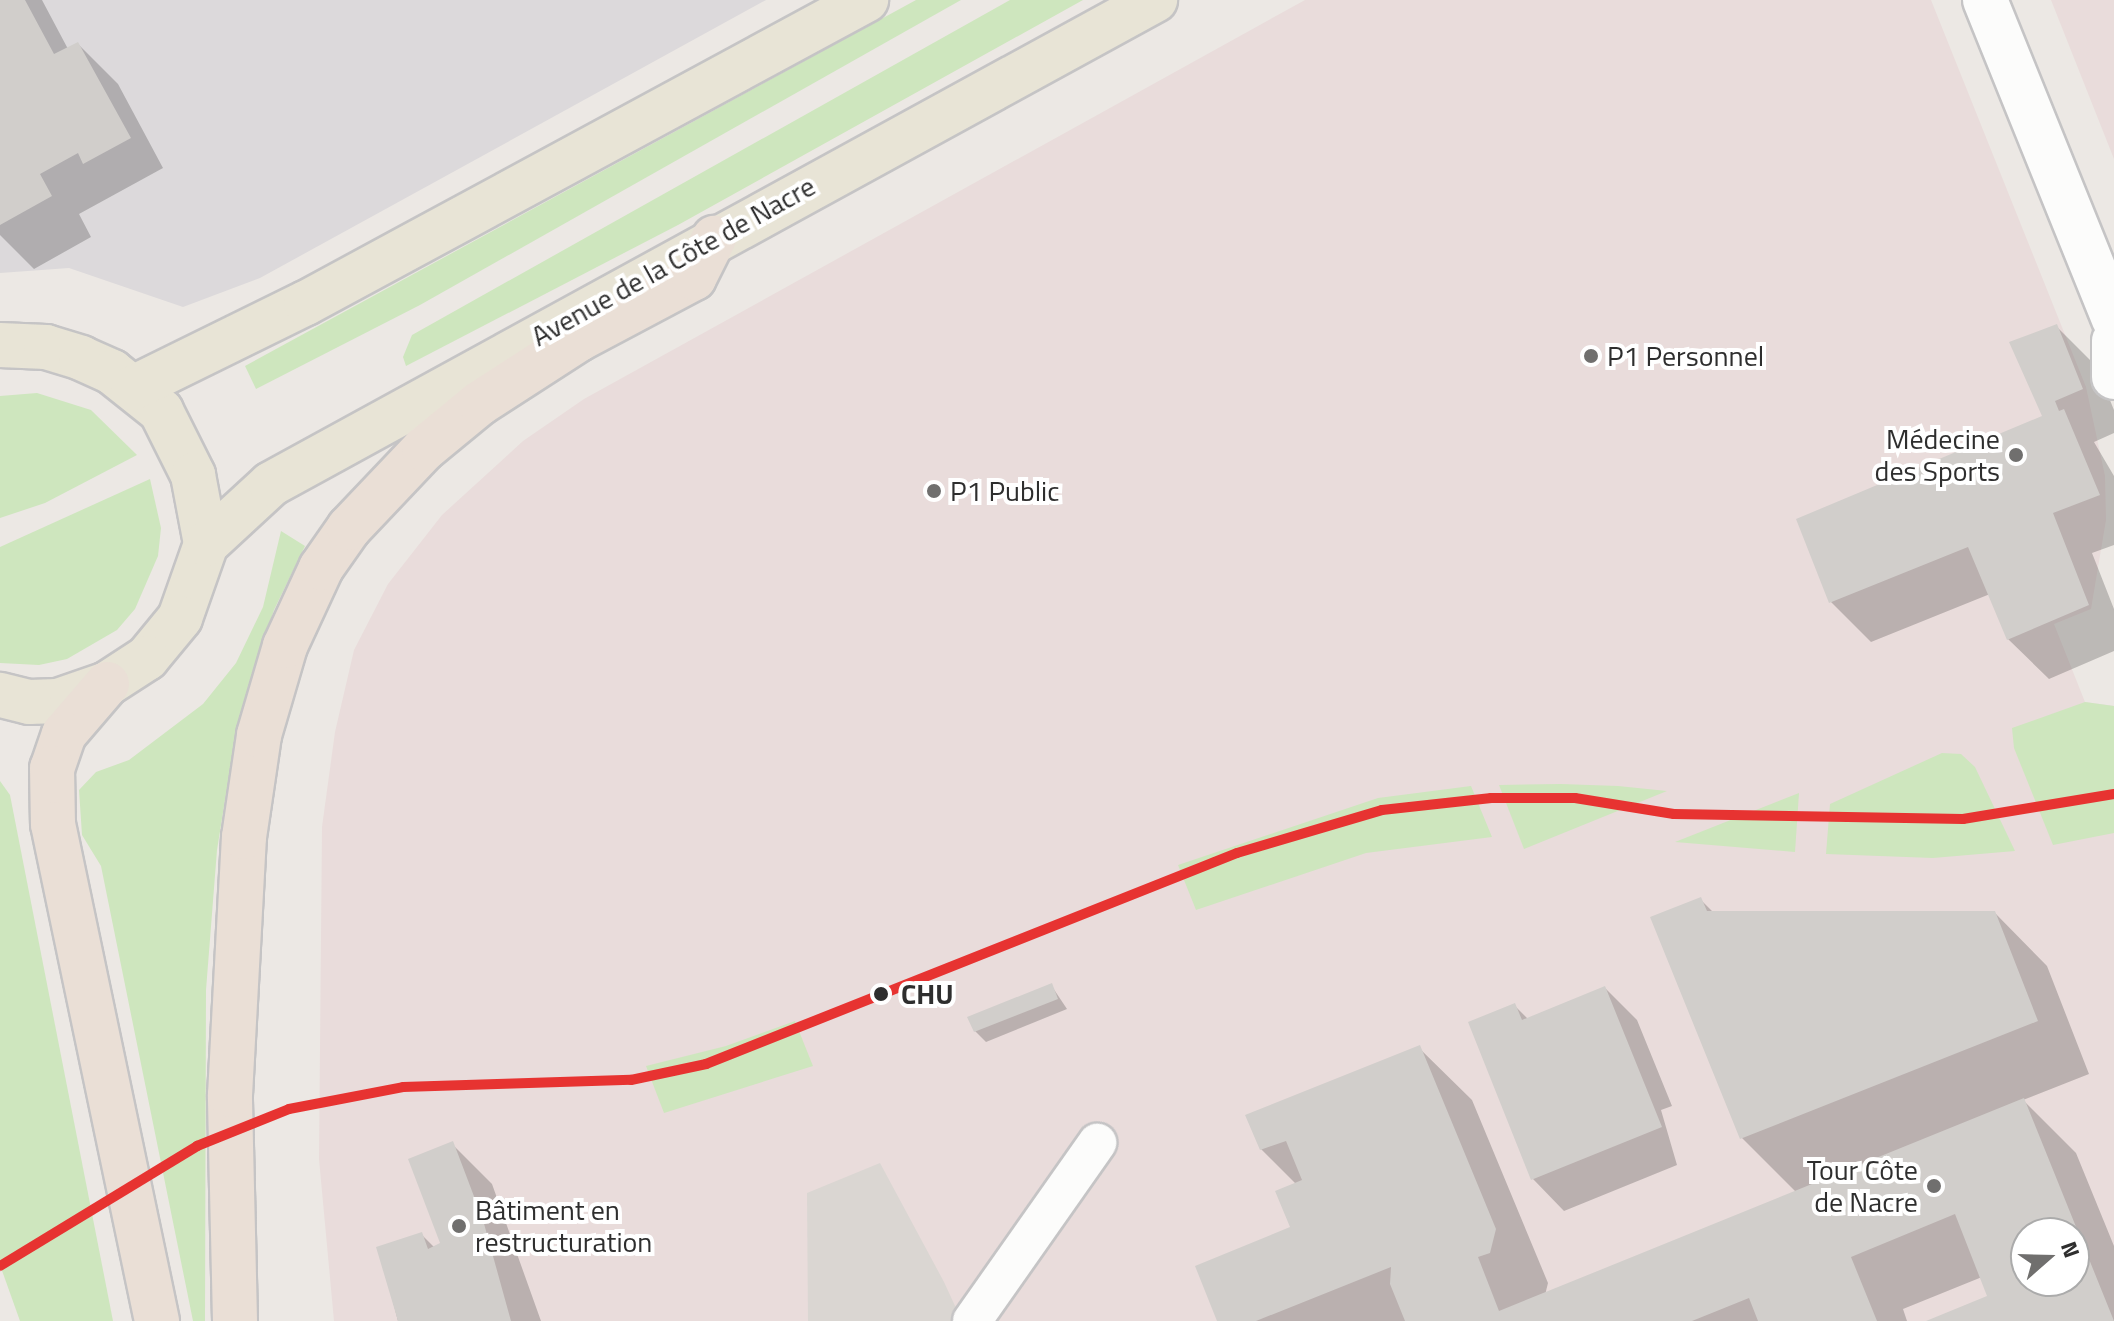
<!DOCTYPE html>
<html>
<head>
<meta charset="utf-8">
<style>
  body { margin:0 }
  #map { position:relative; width:2114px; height:1321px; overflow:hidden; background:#ece8e4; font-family:"Titillium Web",sans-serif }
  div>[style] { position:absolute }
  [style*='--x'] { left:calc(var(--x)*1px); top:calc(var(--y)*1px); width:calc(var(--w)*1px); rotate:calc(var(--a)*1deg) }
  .industrial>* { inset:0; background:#dcd9db }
  .medical>* { inset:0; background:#e9dcdb }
  .green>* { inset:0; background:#cee6be }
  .plaza>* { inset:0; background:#dad6d2 }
  .shadow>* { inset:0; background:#0003 }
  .building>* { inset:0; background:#d1cecb }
  .roads { filter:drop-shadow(2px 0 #c5c4c5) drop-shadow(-2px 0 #c5c4c5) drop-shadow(0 2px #c5c4c5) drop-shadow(0 -2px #c5c4c5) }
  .street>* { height:38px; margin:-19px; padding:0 19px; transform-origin:19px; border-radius:19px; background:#fcfcfb }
  .secondary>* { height:44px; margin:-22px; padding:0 22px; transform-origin:22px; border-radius:22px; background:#fcfcfb }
  .primary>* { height:44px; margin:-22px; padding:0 22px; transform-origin:22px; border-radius:22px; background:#e8e4d6 }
  .highway>* { height:44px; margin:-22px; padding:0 22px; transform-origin:22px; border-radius:22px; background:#eadfd6 }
  .tram-1>* { height:10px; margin:-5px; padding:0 5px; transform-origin:5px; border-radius:5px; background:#e73331 }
  .dots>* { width:22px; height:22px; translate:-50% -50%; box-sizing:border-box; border:4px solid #fff; border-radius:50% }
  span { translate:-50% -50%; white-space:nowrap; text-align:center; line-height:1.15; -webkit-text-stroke:8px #fff; paint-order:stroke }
  .street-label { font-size:28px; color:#2e2e2e }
  .poi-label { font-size:28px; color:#2e2e2e }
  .left { translate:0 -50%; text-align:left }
  .right { translate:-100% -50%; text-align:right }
  .stop-label { font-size:28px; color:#2e2e2e; font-weight:700 }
  .north { position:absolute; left:2010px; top:1217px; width:80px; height:80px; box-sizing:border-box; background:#fff; border:2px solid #ababab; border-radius:50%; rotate:70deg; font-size:22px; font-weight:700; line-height:32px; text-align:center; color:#2e2e2e }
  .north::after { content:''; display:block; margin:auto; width:28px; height:36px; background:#706f6e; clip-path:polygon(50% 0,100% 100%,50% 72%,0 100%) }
</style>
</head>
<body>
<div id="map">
  <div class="industrial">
    <div style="clip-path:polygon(0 0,766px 0,260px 278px,183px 307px,69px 268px,0 273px)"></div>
  </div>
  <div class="medical">
    <div style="clip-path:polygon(evenodd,1305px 0,1931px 0,2086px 387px,2105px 476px,2106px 520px,2091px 609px,2054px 624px,2085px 702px,2114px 706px,2114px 1321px,334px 1321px,319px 1159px,322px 827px,335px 732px,354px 650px,388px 584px,442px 515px,523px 441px,584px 399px,1305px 0,2026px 1233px,2074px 1233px,2074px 1281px,2026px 1281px,2026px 1233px)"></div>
    <div style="clip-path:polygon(2051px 0,2114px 0,2114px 159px)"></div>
  </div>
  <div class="green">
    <div style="clip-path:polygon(916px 0,961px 0,420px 305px,256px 389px,245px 366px)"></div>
    <div style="clip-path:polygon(1010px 0,1083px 0,678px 225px,406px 366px,403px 357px,412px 335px)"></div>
    <div style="clip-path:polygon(37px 393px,91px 410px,137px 455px,45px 503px,0 518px,0 396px)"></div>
    <div style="clip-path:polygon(150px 479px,161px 528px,158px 556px,135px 609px,117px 630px,67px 659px,39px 665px,0 663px,0 547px)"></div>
    <div style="clip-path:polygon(281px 531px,305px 546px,274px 610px,250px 682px,235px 738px,217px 850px,206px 990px,205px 1321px,193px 1321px,101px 866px,82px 835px,79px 790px,96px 772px,129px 760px,203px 704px,236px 663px,263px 607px)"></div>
    <div style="clip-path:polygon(2085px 702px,2114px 706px,2114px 833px,2053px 845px,2014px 748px,2012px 728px)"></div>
    <div style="clip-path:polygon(1942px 753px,1961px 754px,1975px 767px,2015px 851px,1933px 858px,1826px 854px,1830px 804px)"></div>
    <div style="clip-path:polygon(0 781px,10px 795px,113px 1321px,20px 1321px,0 1265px)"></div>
    <div style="clip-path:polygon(1561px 784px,1618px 786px,1667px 791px,1524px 849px,1499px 785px)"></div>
    <div style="clip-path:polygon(1471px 786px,1492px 837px,1366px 853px,1196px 910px,1178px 865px,1378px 798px)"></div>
    <div style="clip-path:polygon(1799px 793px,1795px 852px,1675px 842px)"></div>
    <div style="clip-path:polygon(795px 1021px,813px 1066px,664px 1113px,646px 1066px,726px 1046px)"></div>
  </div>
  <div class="plaza">
    <div style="clip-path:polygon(880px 1163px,944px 1282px,962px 1321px,808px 1321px,807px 1193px)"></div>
  </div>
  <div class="shadow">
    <div style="clip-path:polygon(0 0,42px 0,68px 49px,78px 44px,118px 84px,163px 168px,79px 214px,91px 237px,34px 269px,0 235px)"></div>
    <div style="clip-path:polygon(2056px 326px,2096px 366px,2114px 410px,2114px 433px,2094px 442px,2114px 476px,2114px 545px,2092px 553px,2114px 609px,2114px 651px,2049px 679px,2008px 639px,1990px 594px,1871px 642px,1831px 602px,2045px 417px)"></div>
    <div style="clip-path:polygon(evenodd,1701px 900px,1714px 913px,1994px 912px,2047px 966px,2089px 1074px,2023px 1100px,2076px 1153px,2114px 1246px,2114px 1321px,1931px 1321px,1990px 1297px,1982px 1277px,1903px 1309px,1907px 1321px,1219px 1321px,1293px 1228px,1297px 1185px,1261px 1149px,1419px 1048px,1472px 1100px,1548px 1283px,1545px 1295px,1797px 1193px,1741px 1137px,1701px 900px,2026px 1233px,2074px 1233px,2074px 1281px,2026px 1281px,2026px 1233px)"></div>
    <div style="clip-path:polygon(1051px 985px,1067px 1009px,986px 1042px,975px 1031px)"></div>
    <div style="clip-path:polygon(1605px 988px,1637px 1020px,1672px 1106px,1661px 1110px,1677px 1165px,1564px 1211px,1533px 1179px,1515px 1006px,1528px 1019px)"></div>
    <div style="clip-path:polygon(452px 1144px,492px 1184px,541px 1321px,398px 1321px,379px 1248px,421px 1234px,435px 1248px,443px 1244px)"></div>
  </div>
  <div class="building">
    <div style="clip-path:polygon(0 0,25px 0,54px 54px,78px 42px,131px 138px,83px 164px,78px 153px,40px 174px,52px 196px,0 225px)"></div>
    <div style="clip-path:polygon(2057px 324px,2083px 389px,2055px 401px,2059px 411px,2064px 409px,2100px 495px,2053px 513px,2089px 605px,2007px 640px,1968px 547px,1829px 603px,1796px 519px,2042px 416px,2009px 342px)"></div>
    <div style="clip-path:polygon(1701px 897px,1707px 911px,1995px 911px,2038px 1021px,1740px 1139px,1650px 917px)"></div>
    <div style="clip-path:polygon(1052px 983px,1058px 999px,974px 1032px,967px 1017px)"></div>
    <div style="clip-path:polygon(1605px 986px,1662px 1127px,1531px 1180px,1468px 1022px,1515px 1003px,1522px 1020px)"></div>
    <div style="clip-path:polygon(evenodd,1420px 1045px,1496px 1229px,1490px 1253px,1478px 1257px,1499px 1311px,2024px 1098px,2114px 1321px,1926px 1321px,1987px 1296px,1955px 1214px,1851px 1257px,1877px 1321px,1758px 1321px,1749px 1298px,1692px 1321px,1405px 1321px,1390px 1284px,1391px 1267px,1256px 1321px,1217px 1321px,1195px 1266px,1290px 1227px,1275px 1191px,1302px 1180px,1286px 1141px,1260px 1150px,1245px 1115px,1420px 1045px,2026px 1233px,2074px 1233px,2074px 1281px,2026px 1281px,2026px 1233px)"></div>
    <div style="clip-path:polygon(453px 1141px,483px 1220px,511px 1321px,398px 1321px,376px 1247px,422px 1232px,428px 1249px,440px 1243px,408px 1159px)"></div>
  </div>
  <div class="roads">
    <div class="street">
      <div style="--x:972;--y:1321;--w:218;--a:-54.9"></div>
    </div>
    <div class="secondary">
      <div style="--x:1985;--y:0;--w:344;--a:68"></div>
      <div style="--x:2114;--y:341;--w:36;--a:90"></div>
    </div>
    <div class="primary">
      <div style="--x:0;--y:345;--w:46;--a:2.5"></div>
      <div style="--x:46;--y:347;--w:37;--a:17"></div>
      <div style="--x:81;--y:358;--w:34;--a:24"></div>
      <div style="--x:112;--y:372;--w:63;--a:38.5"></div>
      <div style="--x:161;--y:411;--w:72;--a:63.4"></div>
      <div style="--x:193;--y:475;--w:70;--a:79.3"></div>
      <div style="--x:206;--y:544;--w:78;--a:109.4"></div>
      <div style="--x:180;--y:618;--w:52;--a:129.5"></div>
      <div style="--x:147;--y:658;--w:48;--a:147"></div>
      <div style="--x:107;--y:684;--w:52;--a:160.9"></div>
      <div style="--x:58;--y:701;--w:29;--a:178"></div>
      <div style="--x:29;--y:702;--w:30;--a:-166"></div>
      <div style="--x:133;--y:388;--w:193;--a:-26.2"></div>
      <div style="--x:306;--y:303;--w:637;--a:-28.42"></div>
      <div style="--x:206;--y:544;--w:88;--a:-42.7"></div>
      <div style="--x:271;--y:484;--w:1008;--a:-28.7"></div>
    </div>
    <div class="highway">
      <div style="--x:107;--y:684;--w:66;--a:130.7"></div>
      <div style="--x:64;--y:734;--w:36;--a:109"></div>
      <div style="--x:52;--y:768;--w:56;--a:89"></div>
      <div style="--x:53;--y:824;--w:508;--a:78.18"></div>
      <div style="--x:235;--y:1321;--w:226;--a:-91.3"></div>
      <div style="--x:230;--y:1095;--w:258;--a:-86.9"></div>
      <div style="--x:244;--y:837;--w:103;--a:-81.6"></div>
      <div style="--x:259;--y:735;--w:93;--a:-73.7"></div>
      <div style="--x:285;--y:646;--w:86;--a:-65.2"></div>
      <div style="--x:321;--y:568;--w:49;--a:-55"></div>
      <div style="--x:349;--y:528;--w:109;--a:-46.5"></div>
      <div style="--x:424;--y:449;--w:72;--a:-39.4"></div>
      <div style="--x:480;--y:403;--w:118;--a:-32.9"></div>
      <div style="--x:579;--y:339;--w:130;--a:-27.9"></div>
      <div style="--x:694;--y:278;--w:45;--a:-63.4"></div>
    </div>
  </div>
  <div class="tram-1">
    <div style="--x:0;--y:1266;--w:231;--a:-31.3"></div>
    <div style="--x:197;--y:1146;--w:99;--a:-21.9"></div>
    <div style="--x:289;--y:1109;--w:116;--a:-10.9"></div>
    <div style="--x:403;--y:1087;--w:228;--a:-1.8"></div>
    <div style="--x:631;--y:1080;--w:77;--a:-12"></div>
    <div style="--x:706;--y:1064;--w:571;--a:-21.67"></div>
    <div style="--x:1237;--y:853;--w:151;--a:-16.5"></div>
    <div style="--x:1382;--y:810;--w:110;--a:-6.3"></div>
    <div style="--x:1491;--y:798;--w:84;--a:0"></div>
    <div style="--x:1575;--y:798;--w:100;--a:9.2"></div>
    <div style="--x:1674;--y:814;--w:289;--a:1"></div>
    <div style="--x:1963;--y:819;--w:153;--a:-9.4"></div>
  </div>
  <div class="dots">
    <div style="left:1591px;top:356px;background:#706f6e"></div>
    <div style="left:2016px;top:455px;background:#706f6e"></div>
    <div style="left:934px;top:491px;background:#706f6e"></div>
    <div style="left:881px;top:994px;background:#2e2e2e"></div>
    <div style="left:1934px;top:1186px;background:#706f6e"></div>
    <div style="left:459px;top:1226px;background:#706f6e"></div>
  </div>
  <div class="street-label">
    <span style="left:673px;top:261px;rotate:-29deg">Avenue de la Côte de Nacre</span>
  </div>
  <div class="poi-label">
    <span class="left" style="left:1607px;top:356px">P1 Personnel</span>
    <span class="right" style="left:2000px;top:455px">Médecine<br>des Sports</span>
    <span class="left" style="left:950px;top:491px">P1 Public</span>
    <span class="right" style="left:1918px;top:1186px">Tour Côte<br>de Nacre</span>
    <span class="left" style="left:475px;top:1226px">Bâtiment en<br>restructuration</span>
  </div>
  <div class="stop-label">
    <span class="left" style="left:901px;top:994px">CHU</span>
  </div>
  <div class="north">N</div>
</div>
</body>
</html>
